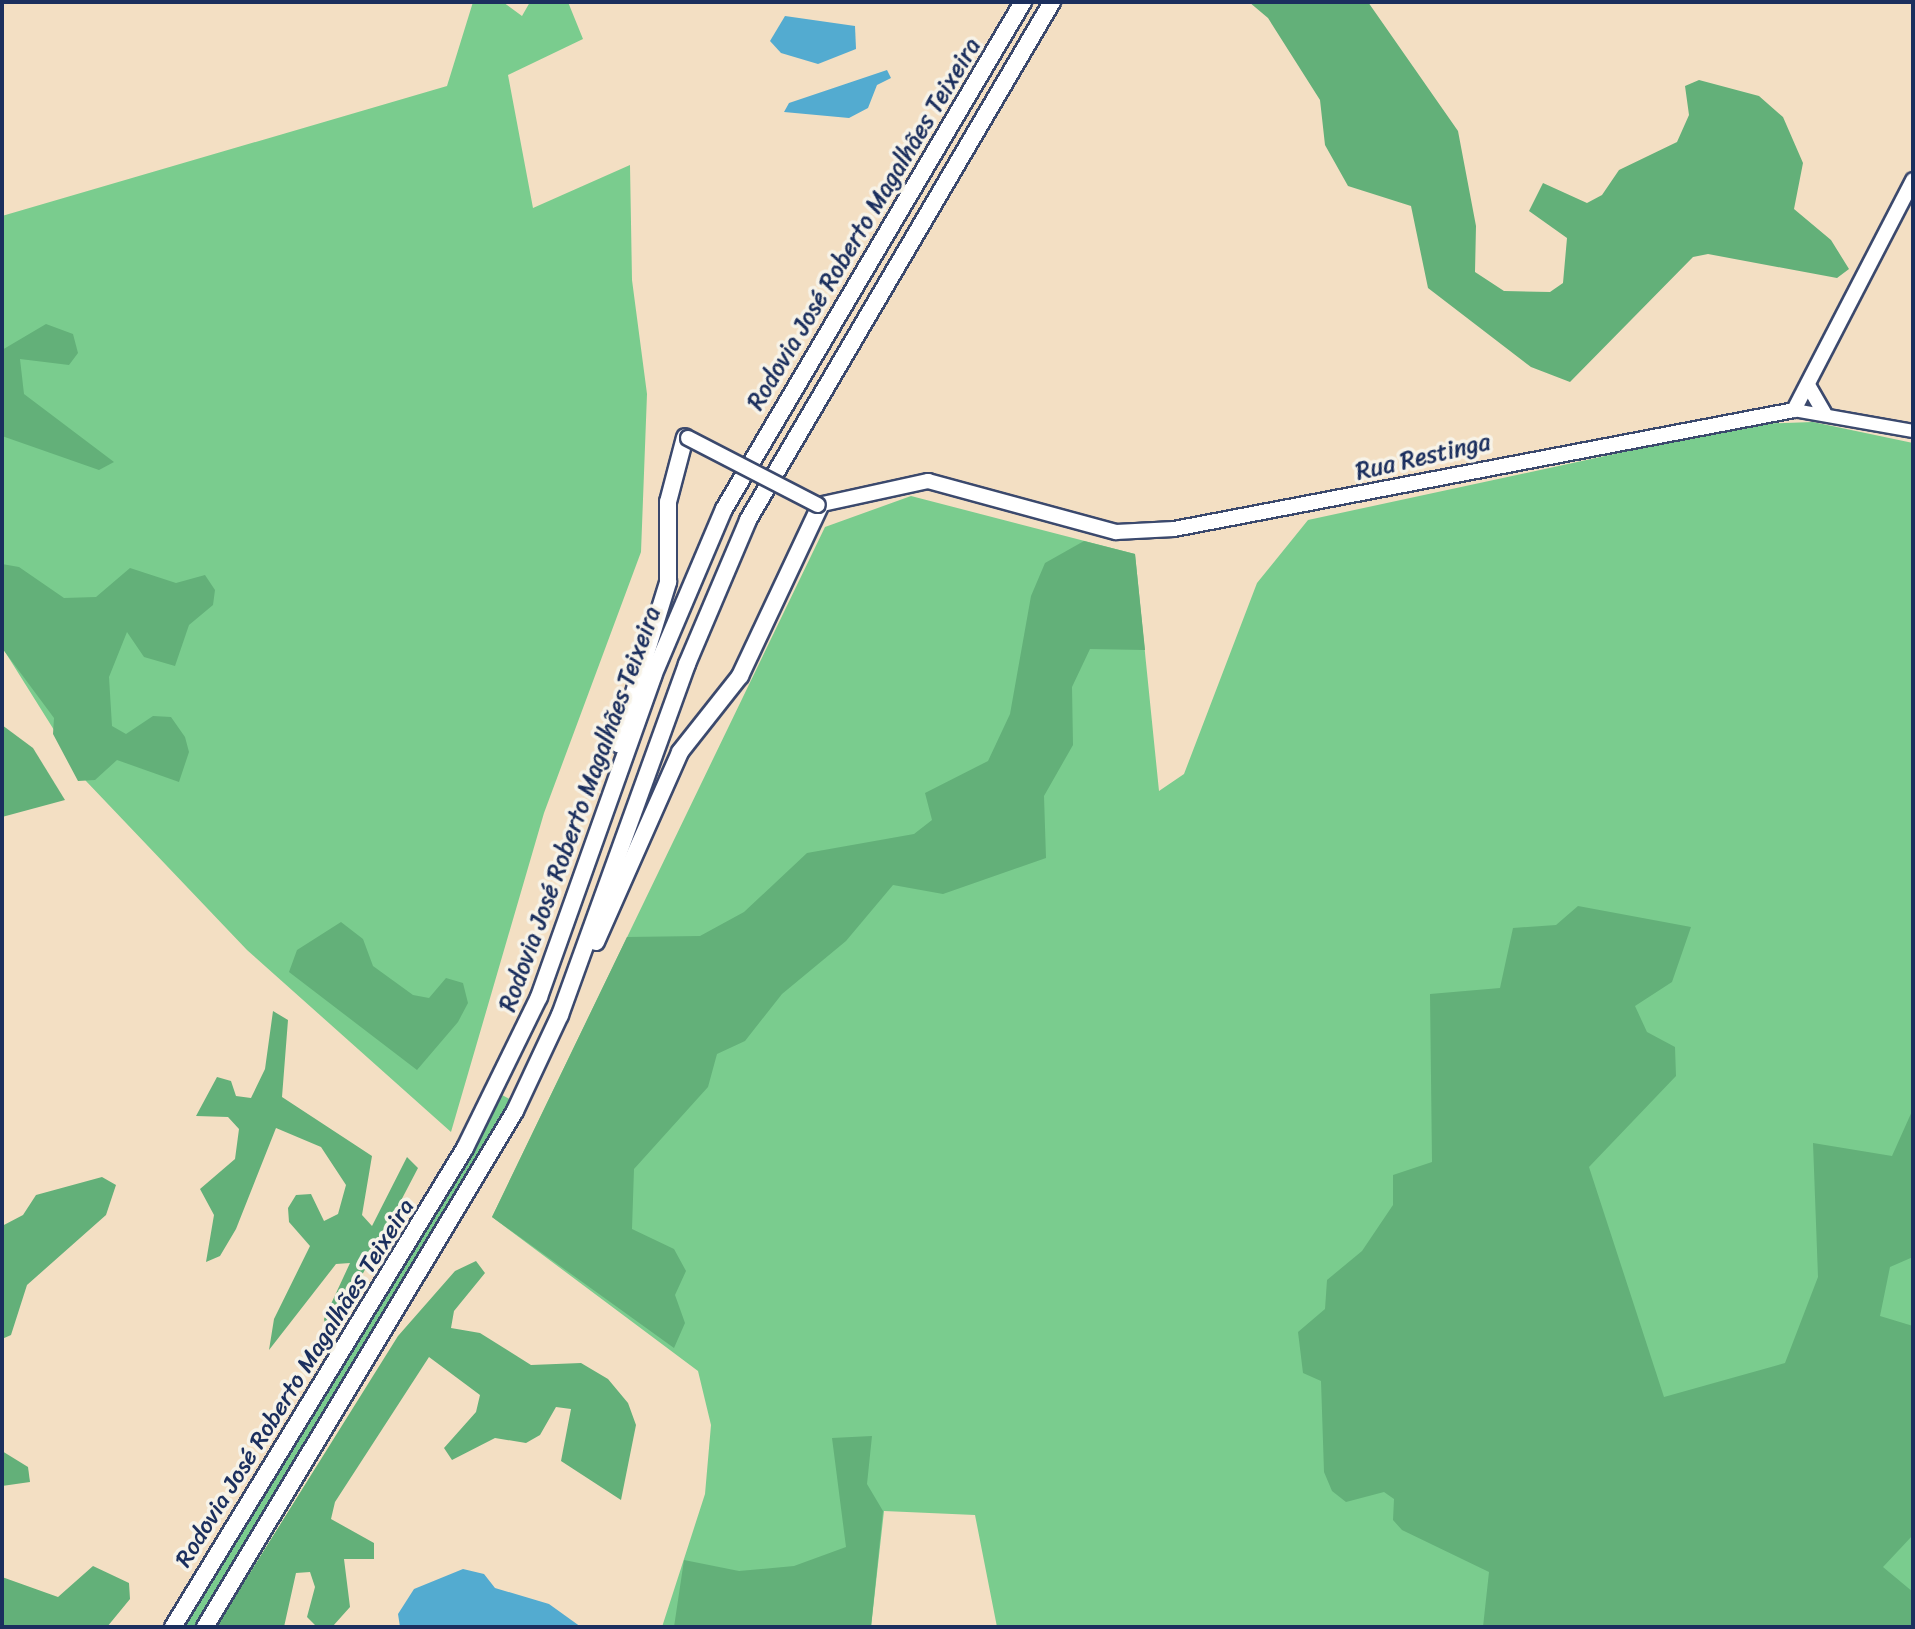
<!DOCTYPE html>
<html>
<head>
<meta charset="utf-8">
<style>
  body { margin:0 }
  #map { position:relative; width:1915px; height:1629px; overflow:hidden; background:#f3dfc3; font-family:Sriracha,sans-serif }
  div>[style] { position:absolute }
  [style*='--x'] { left:calc(var(--x)*1px); top:calc(var(--y)*1px); width:calc(var(--w)*1px); rotate:calc(var(--a)*1deg) }
  .green>* { inset:0; background:#7acc8e }
  .forest>* { inset:0; background:#63b079 }
  .water>* { inset:0; background:#53abd0 }
  .roads { filter:drop-shadow(2px 0 #3b496d) drop-shadow(-2px 0 #3b496d) drop-shadow(0 2px #3b496d) drop-shadow(0 -2px #3b496d) }
  .secondary>* { height:12px; margin:-6px; padding:0 6px; transform-origin:6px; border-radius:6px; background:#fff }
  .primary>* { height:14px; margin:-7px; padding:0 7px; transform-origin:7px; border-radius:7px; background:#fff }
  .highway>* { height:16px; margin:-8px; padding:0 8px; transform-origin:8px; border-radius:8px; background:#fff }
  .bridges { filter:drop-shadow(2px 0 #3b496d) drop-shadow(-2px 0 #3b496d) drop-shadow(0 2px #3b496d) drop-shadow(0 -2px #3b496d) }
  .primary-bridge>* { height:14px; margin:-7px; padding:0 7px; transform-origin:7px; border-radius:7px; background:#fff }
  span { translate:-50% -50%; white-space:nowrap; text-align:center; line-height:1.15; -webkit-text-stroke:7px #f7f3e8; paint-order:stroke }
  .street-label { font-size:24px; color:#1b2f5e }
  .frame { position:absolute; inset:0; border:4px solid #1b2f5e; pointer-events:none }
</style>
</head>
<body>
<div id="map">
  <div class="green">
    <div style="clip-path:polygon(473px 2px,503px 2px,522px 16px,530px 2px,568px 2px,583px 39px,508px 75px,533px 208px,630px 165px,632px 280px,647px 394px,641px 552px,544px 813px,451px 1132px,247px 950px,86px 781px,2px 647px,2px 216px,447px 86px)"></div>
    <div style="clip-path:polygon(1813px 422px,1913px 443px,1913px 1627px,997px 1627px,975px 1515px,884px 1511px,871px 1627px,662px 1627px,705px 1494px,711px 1425px,698px 1371px,492px 1217px,825px 527px,911px 496px,1135px 554px,1159px 791px,1184px 774px,1257px 583px,1308px 520px,1753px 424px)"></div>
    <div style="clip-path:polygon(502px 1095px,513px 1101px,198px 1627px,181px 1627px)"></div>
  </div>
  <div class="forest">
    <div style="clip-path:polygon(1249px 2px,1368px 2px,1458px 131px,1476px 226px,1475px 272px,1504px 291px,1550px 292px,1563px 283px,1567px 238px,1529px 211px,1543px 183px,1587px 203px,1602px 195px,1619px 170px,1677px 142px,1689px 115px,1685px 86px,1699px 80px,1759px 96px,1783px 117px,1803px 163px,1794px 209px,1831px 240px,1849px 269px,1837px 278px,1708px 254px,1693px 257px,1570px 382px,1531px 367px,1428px 288px,1411px 206px,1348px 186px,1325px 145px,1320px 100px,1268px 18px)"></div>
    <div style="clip-path:polygon(46px 324px,73px 334px,78px 353px,69px 365px,20px 359px,24px 394px,114px 462px,99px 470px,2px 436px,2px 350px)"></div>
    <div style="clip-path:polygon(1084px 541px,1135px 554px,1145px 650px,1090px 649px,1072px 687px,1073px 745px,1044px 796px,1046px 858px,943px 894px,893px 885px,846px 941px,782px 994px,745px 1041px,717px 1054px,708px 1087px,634px 1169px,632px 1229px,674px 1249px,686px 1271px,675px 1295px,685px 1323px,674px 1348px,492px 1217px,627px 937px,700px 936px,744px 912px,807px 853px,914px 834px,932px 820px,925px 793px,988px 761px,1010px 714px,1031px 596px,1045px 563px)"></div>
    <div style="clip-path:polygon(2px 564px,19px 567px,64px 598px,96px 597px,130px 568px,176px 583px,205px 575px,215px 590px,213px 605px,189px 625px,175px 666px,144px 657px,127px 632px,109px 677px,112px 726px,126px 734px,153px 716px,171px 717px,185px 737px,189px 752px,179px 782px,117px 760px,95px 780px,78px 781px,53px 734px,54px 718px,2px 648px)"></div>
    <div style="clip-path:polygon(2px 725px,33px 748px,65px 800px,2px 817px)"></div>
    <div style="clip-path:polygon(1578px 906px,1691px 927px,1672px 982px,1635px 1006px,1647px 1032px,1675px 1047px,1676px 1076px,1589px 1167px,1664px 1397px,1785px 1363px,1818px 1277px,1813px 1143px,1892px 1156px,1913px 1109px,1913px 1257px,1890px 1267px,1880px 1316px,1913px 1326px,1913px 1535px,1883px 1567px,1913px 1592px,1913px 1627px,1483px 1627px,1489px 1572px,1402px 1530px,1393px 1520px,1394px 1499px,1384px 1492px,1346px 1502px,1332px 1491px,1324px 1472px,1321px 1381px,1303px 1373px,1298px 1332px,1325px 1309px,1327px 1280px,1362px 1251px,1393px 1205px,1393px 1175px,1432px 1162px,1430px 994px,1500px 988px,1513px 928px,1556px 925px)"></div>
    <div style="clip-path:polygon(341px 922px,363px 939px,373px 966px,413px 995px,429px 998px,446px 978px,463px 983px,468px 1003px,458px 1022px,417px 1070px,289px 972px,297px 950px)"></div>
    <div style="clip-path:polygon(273px 1011px,288px 1020px,282px 1097px,372px 1156px,362px 1215px,372px 1226px,407px 1157px,418px 1168px,335px 1327px,327px 1334px,324px 1319px,350px 1263px,336px 1264px,269px 1350px,274px 1319px,310px 1246px,289px 1222px,288px 1208px,296px 1195px,311px 1194px,324px 1221px,338px 1214px,346px 1185px,321px 1147px,276px 1128px,236px 1229px,220px 1256px,206px 1262px,214px 1215px,200px 1189px,235px 1159px,239px 1129px,228px 1117px,196px 1116px,217px 1077px,231px 1081px,236px 1096px,251px 1098px,265px 1069px)"></div>
    <div style="clip-path:polygon(102px 1177px,116px 1185px,106px 1215px,27px 1285px,11px 1335px,2px 1339px,2px 1226px,23px 1215px,36px 1195px)"></div>
    <div style="clip-path:polygon(476px 1261px,485px 1273px,454px 1311px,451px 1328px,480px 1333px,531px 1365px,581px 1363px,608px 1379px,628px 1403px,636px 1425px,621px 1500px,561px 1461px,571px 1409px,556px 1407px,540px 1435px,526px 1443px,495px 1438px,452px 1460px,444px 1448px,476px 1412px,480px 1395px,429px 1357px,335px 1502px,331px 1519px,374px 1543px,374px 1559px,344px 1559px,350px 1607px,333px 1626px,317px 1627px,307px 1617px,315px 1587px,310px 1572px,296px 1573px,284px 1627px,216px 1627px,398px 1336px,455px 1271px)"></div>
    <div style="clip-path:polygon(872px 1436px,867px 1484px,883px 1511px,871px 1627px,674px 1627px,684px 1560px,739px 1571px,794px 1566px,846px 1547px,832px 1438px)"></div>
    <div style="clip-path:polygon(2px 1451px,28px 1467px,30px 1482px,2px 1486px)"></div>
    <div style="clip-path:polygon(93px 1566px,129px 1583px,130px 1599px,107px 1627px,2px 1627px,2px 1577px,58px 1597px)"></div>
  </div>
  <div class="water">
    <div style="clip-path:polygon(785px 16px,855px 26px,856px 49px,818px 64px,781px 53px,770px 41px)"></div>
    <div style="clip-path:polygon(887px 70px,891px 78px,877px 85px,868px 108px,849px 118px,784px 112px,789px 103px)"></div>
    <div style="clip-path:polygon(463px 1569px,484px 1574px,495px 1588px,549px 1604px,581px 1627px,400px 1627px,398px 1614px,414px 1589px)"></div>
  </div>
  <div class="roads">
    <div class="secondary">
      <div style="--x:1794;--y:410;--w:121;--a:10"></div>
    </div>
    <div class="primary">
      <div style="--x:1808;--y:385;--w:32;--a:60"></div>
      <div style="--x:818;--y:505;--w:113;--a:-12.3"></div>
      <div style="--x:928;--y:481;--w:195;--a:15.2"></div>
      <div style="--x:1116;--y:532;--w:58;--a:-3"></div>
      <div style="--x:1174;--y:529;--w:631;--a:-10.86"></div>
      <div style="--x:1794;--y:410;--w:259;--a:-62.6"></div>
    </div>
    <div class="highway">
      <div style="--x:618;--y:744;--w:170;--a:-72.8"></div>
      <div style="--x:668;--y:582;--w:80;--a:-90"></div>
      <div style="--x:668;--y:502;--w:67;--a:-75.3"></div>
      <div style="--x:596;--y:942;--w:208;--a:-66.1"></div>
      <div style="--x:680;--y:752;--w:97;--a:-51.7"></div>
      <div style="--x:740;--y:676;--w:188;--a:-64.8"></div>
      <div style="--x:173;--y:1627;--w:561;--a:-58.63"></div>
      <div style="--x:465;--y:1148;--w:168;--a:-63.9"></div>
      <div style="--x:539;--y:997;--w:341;--a:-70.4"></div>
      <div style="--x:653;--y:676;--w:181;--a:-67"></div>
      <div style="--x:724;--y:509;--w:589;--a:-59.47"></div>
      <div style="--x:205;--y:1627;--w:602;--a:-59"></div>
      <div style="--x:515;--y:1111;--w:106;--a:-64.9"></div>
      <div style="--x:560;--y:1015;--w:373;--a:-70.1"></div>
      <div style="--x:687;--y:664;--w:156;--a:-67"></div>
      <div style="--x:748;--y:520;--w:601;--a:-59.59"></div>
    </div>
  </div>
  <div class="bridges">
    <div class="primary-bridge">
      <div style="--x:688;--y:438;--w:146;--a:27.3"></div>
    </div>
  </div>
  <div class="street-label">
    <span style="left:864px;top:224px;rotate:-59deg">Rodovia José Roberto Magalhães Teixeira</span>
    <span style="left:1423px;top:457px;rotate:-13deg">Rua Restinga</span>
    <span style="left:580px;top:809px;rotate:-70deg">Rodovia José Roberto Magalhães Teixeira</span>
    <span style="left:295px;top:1383px;rotate:-58deg">Rodovia José Roberto Magalhães Teixeira</span>
  </div>
  <div class="frame"></div>
</div>
</body>
</html>
